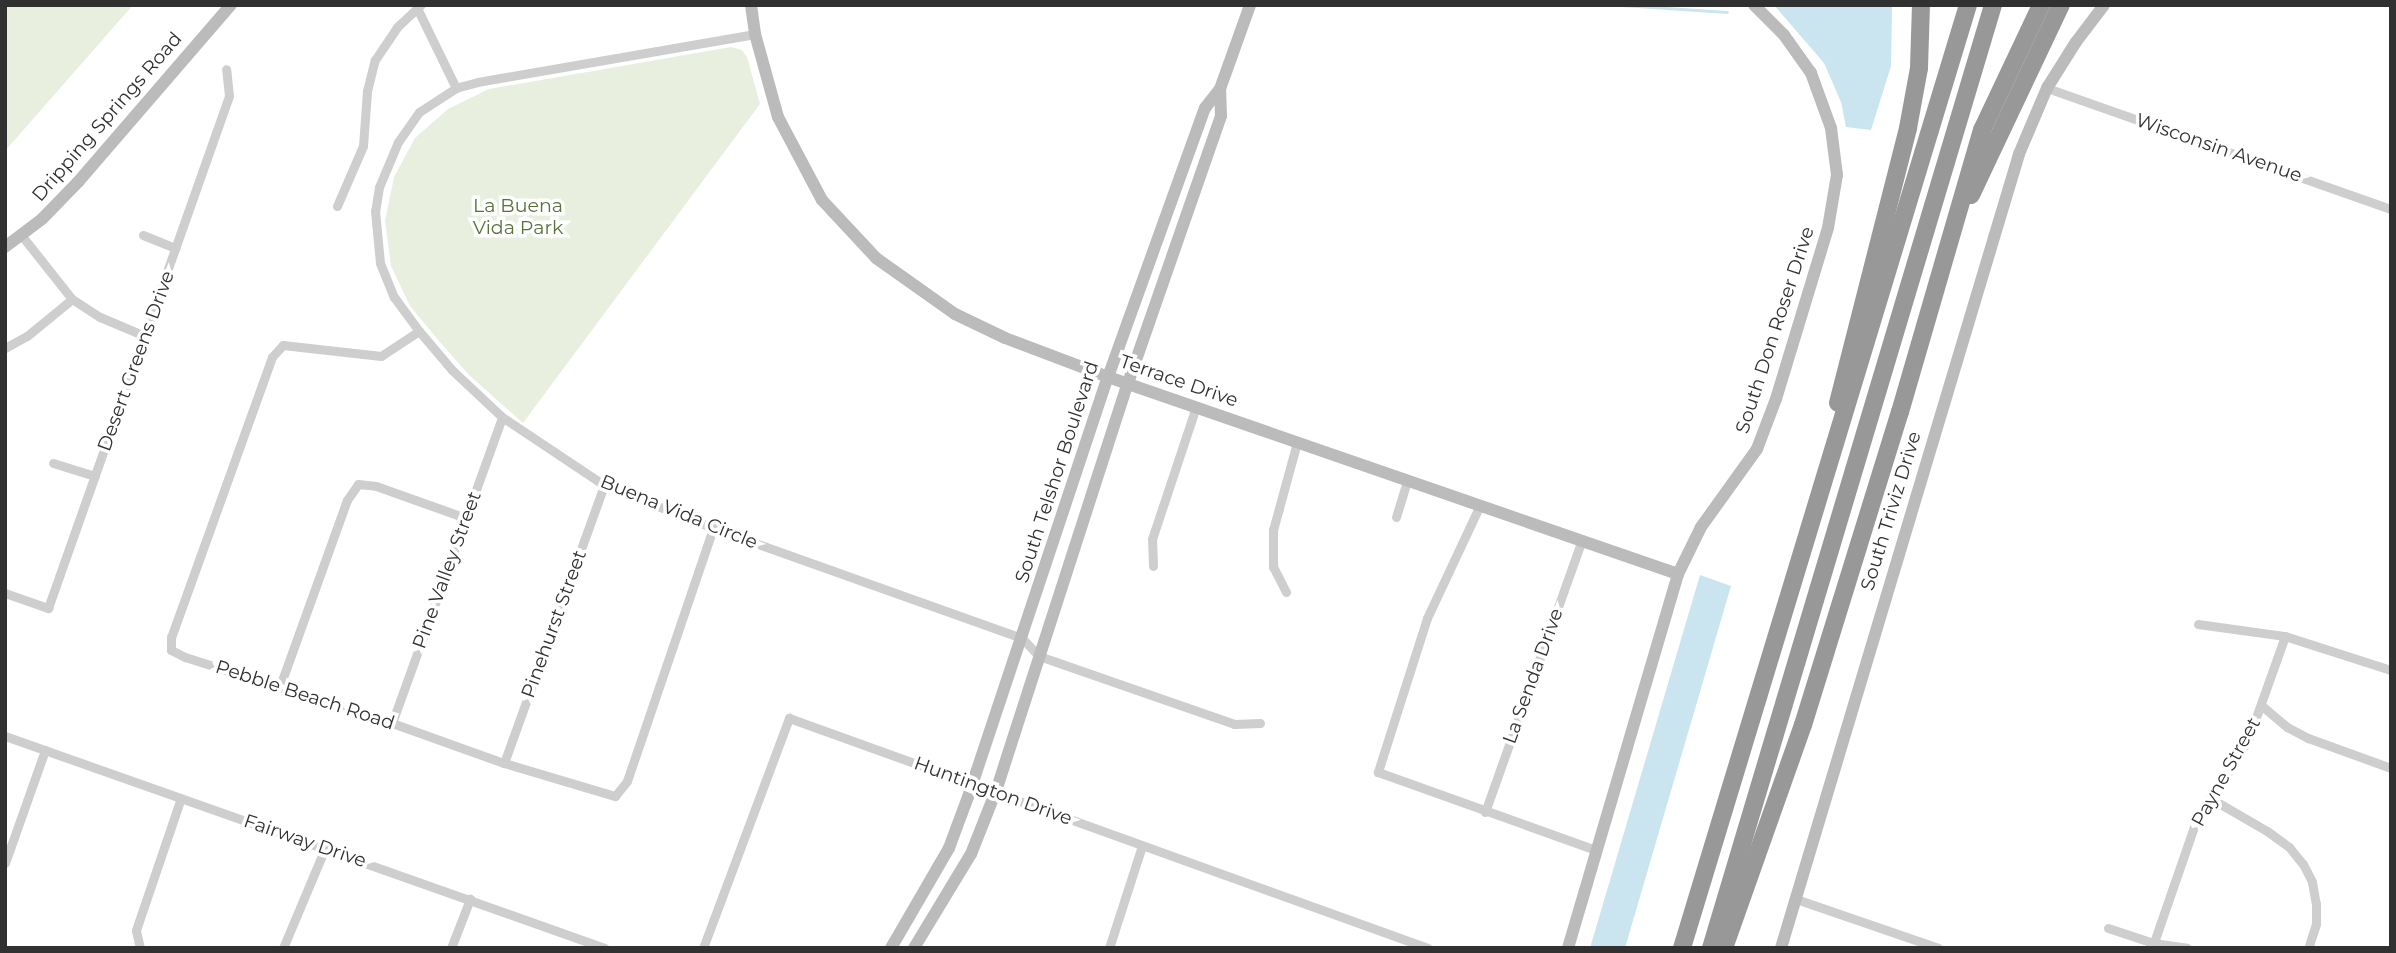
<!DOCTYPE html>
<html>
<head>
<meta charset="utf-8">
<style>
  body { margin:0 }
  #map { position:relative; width:2396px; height:953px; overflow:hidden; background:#fff; font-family:Montserrat,sans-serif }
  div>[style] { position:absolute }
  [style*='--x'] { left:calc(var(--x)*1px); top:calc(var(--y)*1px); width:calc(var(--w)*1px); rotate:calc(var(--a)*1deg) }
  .green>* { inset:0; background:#e9efdf }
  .water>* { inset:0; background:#cae5ef }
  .stream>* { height:2.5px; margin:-1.25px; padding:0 1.25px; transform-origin:1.25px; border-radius:1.25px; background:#cae5ef }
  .street>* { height:9px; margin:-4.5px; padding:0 4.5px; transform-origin:4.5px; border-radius:4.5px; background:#cecece }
  .secondary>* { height:12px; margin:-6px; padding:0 6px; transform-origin:6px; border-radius:6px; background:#bbb }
  .highway>* { height:18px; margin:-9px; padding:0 9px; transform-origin:9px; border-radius:9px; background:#989898 }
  span { translate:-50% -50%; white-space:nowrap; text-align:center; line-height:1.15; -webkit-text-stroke:7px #fff; paint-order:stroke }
  .street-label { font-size:19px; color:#313131 }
  .park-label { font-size:19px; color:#5a713a }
  .frame { position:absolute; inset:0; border:7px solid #313131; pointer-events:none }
</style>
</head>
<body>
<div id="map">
  <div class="green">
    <div style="clip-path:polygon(5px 5px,133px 5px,5px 151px)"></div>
    <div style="clip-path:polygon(731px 47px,742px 50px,747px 57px,760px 104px,523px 423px,469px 375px,439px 341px,410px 306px,391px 266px,385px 221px,394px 177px,415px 138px,448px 109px,489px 89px)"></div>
  </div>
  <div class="water">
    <div style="clip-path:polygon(1774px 5px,1892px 7px,1891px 66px,1871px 130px,1846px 127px,1841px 102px,1824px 63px)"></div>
    <div style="clip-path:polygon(1700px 575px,1731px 586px,1625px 948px,1590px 948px)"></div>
  </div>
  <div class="stream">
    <div style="--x:1622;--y:5;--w:105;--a:3.8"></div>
  </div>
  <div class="street">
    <div style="--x:417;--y:8;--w:89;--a:64"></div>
    <div style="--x:755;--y:34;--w:281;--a:170.2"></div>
    <div style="--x:478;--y:82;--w:23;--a:165"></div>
    <div style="--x:456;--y:88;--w:44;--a:147"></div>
    <div style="--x:419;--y:112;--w:37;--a:125"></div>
    <div style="--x:398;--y:142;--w:49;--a:112.9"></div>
    <div style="--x:379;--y:187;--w:24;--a:99"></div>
    <div style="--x:375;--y:211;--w:52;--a:84.5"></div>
    <div style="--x:380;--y:263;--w:37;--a:68"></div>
    <div style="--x:394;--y:297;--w:42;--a:53.7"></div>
    <div style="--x:419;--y:331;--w:51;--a:49.8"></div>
    <div style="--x:452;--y:370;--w:69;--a:43.2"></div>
    <div style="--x:502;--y:417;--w:123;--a:33.7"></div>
    <div style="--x:604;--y:485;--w:117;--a:21.5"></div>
    <div style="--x:713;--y:528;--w:328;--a:19.6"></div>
    <div style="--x:1022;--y:638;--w:25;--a:47"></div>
    <div style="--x:1039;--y:656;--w:207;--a:19.2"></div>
    <div style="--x:1234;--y:724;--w:26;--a:-2"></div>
    <div style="--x:2047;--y:88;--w:365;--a:19.4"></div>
    <div style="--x:337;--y:206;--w:65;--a:-66.6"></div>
    <div style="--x:363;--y:146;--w:55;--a:-85.8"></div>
    <div style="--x:367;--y:91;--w:32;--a:-76"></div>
    <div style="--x:375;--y:60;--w:40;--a:-56"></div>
    <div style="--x:397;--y:27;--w:33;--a:-43"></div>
    <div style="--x:143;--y:235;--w:35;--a:22"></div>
    <div style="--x:22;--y:236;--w:80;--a:51.6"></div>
    <div style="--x:72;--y:299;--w:33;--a:33"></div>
    <div style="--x:100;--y:317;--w:49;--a:22.9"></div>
    <div style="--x:419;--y:331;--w:45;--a:146.7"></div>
    <div style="--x:381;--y:356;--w:99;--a:-173.6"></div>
    <div style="--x:283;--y:345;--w:16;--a:133"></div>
    <div style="--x:272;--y:357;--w:298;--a:109.8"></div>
    <div style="--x:171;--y:637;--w:13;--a:90"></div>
    <div style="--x:171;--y:650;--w:16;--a:27"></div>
    <div style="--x:185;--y:657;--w:217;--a:17.7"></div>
    <div style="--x:392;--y:723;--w:119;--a:19.7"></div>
    <div style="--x:504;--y:763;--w:116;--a:16.6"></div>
    <div style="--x:615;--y:796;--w:19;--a:-51"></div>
    <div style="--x:627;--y:781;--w:267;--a:-71.2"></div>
    <div style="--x:5;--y:348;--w:25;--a:-29"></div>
    <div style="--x:27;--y:336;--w:58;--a:-39.4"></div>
    <div style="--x:53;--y:463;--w:44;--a:17.2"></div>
    <div style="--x:1480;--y:505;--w:125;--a:115.1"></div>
    <div style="--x:1427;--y:618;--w:162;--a:107.7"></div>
    <div style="--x:1378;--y:772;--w:232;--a:19.7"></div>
    <div style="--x:1396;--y:517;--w:39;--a:-73"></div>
    <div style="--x:1153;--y:566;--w:27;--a:-92"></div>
    <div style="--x:1152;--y:539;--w:139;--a:-71.6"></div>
    <div style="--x:1286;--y:592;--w:28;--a:-117"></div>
    <div style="--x:1273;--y:567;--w:37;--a:-90"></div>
    <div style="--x:1273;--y:530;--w:91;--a:-74.7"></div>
    <div style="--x:5;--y:593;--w:46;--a:19.2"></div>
    <div style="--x:48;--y:608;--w:543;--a:-70.53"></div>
    <div style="--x:229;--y:96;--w:27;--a:-96"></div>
    <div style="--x:2198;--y:624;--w:88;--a:7.9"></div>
    <div style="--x:2285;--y:636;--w:111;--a:17.8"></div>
    <div style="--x:280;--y:686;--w:198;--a:-70.2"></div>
    <div style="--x:347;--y:500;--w:19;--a:-55"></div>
    <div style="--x:358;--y:484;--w:18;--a:6"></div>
    <div style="--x:376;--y:486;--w:96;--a:19.6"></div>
    <div style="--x:2262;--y:706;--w:33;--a:40"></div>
    <div style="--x:2287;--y:727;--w:24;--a:28"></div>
    <div style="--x:2308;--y:738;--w:88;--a:19.9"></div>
    <div style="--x:392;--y:723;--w:325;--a:-70.2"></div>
    <div style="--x:5;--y:736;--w:636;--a:19.46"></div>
    <div style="--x:504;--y:763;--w:295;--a:-70.2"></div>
    <div style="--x:2210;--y:798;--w:66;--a:30.1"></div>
    <div style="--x:2267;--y:831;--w:27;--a:36"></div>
    <div style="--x:2289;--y:847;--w:22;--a:51"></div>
    <div style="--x:2303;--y:864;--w:20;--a:63"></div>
    <div style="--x:2312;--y:882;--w:22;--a:80"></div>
    <div style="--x:2316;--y:904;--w:20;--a:90"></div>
    <div style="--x:2316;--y:924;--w:25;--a:108"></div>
    <div style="--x:1485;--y:812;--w:289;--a:-70.4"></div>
    <div style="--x:5;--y:863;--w:120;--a:-70.5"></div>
    <div style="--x:1796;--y:899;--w:150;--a:19"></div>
    <div style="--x:2108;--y:928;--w:47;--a:18.4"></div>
    <div style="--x:2153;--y:943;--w:34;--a:8"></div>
    <div style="--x:140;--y:948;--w:18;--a:-103"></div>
    <div style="--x:136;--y:930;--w:139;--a:-71.2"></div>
    <div style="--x:283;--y:948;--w:108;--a:-67.2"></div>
    <div style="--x:451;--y:948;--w:53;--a:-68.8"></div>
    <div style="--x:703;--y:948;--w:246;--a:-69.5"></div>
    <div style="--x:789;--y:718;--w:679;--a:19.8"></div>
    <div style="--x:1109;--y:948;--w:107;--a:-72.1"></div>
    <div style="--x:2152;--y:948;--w:128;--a:-70.9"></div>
    <div style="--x:2194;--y:827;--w:102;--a:-58.2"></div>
    <div style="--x:2248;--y:740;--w:110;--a:-70.4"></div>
  </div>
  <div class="secondary">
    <div style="--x:751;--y:5;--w:29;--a:82"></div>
    <div style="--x:755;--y:34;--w:86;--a:74.5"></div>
    <div style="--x:778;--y:117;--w:94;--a:62.1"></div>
    <div style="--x:822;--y:200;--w:79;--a:47"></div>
    <div style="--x:876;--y:258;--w:97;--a:35.3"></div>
    <div style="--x:955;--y:314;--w:55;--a:25.6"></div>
    <div style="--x:1005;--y:338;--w:110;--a:20.7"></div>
    <div style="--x:1108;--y:377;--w:603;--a:19.07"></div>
    <div style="--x:5;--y:247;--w:46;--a:-37.1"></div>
    <div style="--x:42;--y:219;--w:52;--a:-45.8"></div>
    <div style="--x:78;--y:182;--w:234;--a:-49.2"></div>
    <div style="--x:891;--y:948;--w:116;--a:-59.9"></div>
    <div style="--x:949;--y:848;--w:54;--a:-69.6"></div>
    <div style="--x:968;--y:797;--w:443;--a:-71.6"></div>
    <div style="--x:1108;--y:377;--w:286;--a:-70.2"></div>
    <div style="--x:1205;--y:108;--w:24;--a:-52"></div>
    <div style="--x:1220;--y:89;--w:89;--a:-70.3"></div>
    <div style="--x:914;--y:948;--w:110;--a:-58.8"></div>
    <div style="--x:971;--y:854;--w:68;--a:-68.4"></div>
    <div style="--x:996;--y:791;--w:429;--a:-72.1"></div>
    <div style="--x:1128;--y:383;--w:283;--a:-70.8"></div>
    <div style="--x:1221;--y:116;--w:27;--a:-92"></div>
    <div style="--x:1568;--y:948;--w:390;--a:-73.6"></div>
    <div style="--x:1678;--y:574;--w:52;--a:-63.9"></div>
    <div style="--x:1701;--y:527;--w:96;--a:-54.3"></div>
    <div style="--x:1757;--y:449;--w:53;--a:-69.2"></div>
    <div style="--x:1776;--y:399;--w:179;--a:-73.1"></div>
    <div style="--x:1828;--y:228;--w:54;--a:-80.4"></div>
    <div style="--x:1837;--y:175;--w:47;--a:-97.3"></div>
    <div style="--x:1831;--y:128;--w:59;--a:-110"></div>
    <div style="--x:1811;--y:73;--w:47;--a:-125.4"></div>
    <div style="--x:1784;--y:35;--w:42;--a:-135"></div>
    <div style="--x:1781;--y:948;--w:829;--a:-73.31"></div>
    <div style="--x:2019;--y:154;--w:72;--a:-67"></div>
    <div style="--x:2047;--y:88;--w:54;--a:-57.8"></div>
    <div style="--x:2076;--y:42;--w:46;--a:-52.9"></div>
  </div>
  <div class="highway">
    <div style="--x:1971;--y:195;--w:210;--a:-64.7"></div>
    <div style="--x:1838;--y:403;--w:284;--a:-75.7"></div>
    <div style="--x:1908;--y:128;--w:61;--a:-79.6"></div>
    <div style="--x:1919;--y:68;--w:63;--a:-88.2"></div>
    <div style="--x:1682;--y:948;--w:985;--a:-73.13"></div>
    <div style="--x:1711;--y:948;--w:984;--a:-73.35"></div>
    <div style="--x:1724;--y:948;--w:237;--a:-70.5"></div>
    <div style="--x:1803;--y:725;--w:328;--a:-72.8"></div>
    <div style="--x:1900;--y:412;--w:294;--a:-73.8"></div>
    <div style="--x:1982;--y:130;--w:138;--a:-64.7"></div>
  </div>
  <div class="street-label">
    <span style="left:107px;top:117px;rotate:-49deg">Dripping Springs Road</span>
    <span style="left:2219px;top:148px;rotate:19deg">Wisconsin Avenue</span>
    <span style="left:1775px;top:330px;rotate:-72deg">South Don Roser Drive</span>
    <span style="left:136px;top:361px;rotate:-70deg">Desert Greens Drive</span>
    <span style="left:1179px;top:381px;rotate:19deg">Terrace Drive</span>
    <span style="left:1057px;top:472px;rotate:-72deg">South Telshor Boulevard</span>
    <span style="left:1891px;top:511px;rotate:-73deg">South Triviz Drive</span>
    <span style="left:679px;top:512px;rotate:22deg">Buena Vida Circle</span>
    <span style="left:447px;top:570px;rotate:-70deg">Pine Valley Street</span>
    <span style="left:554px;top:624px;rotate:-70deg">Pinehurst Street</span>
    <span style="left:1533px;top:676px;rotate:-70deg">La Senda Drive</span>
    <span style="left:305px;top:695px;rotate:18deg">Pebble Beach Road</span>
    <span style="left:2226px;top:772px;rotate:-61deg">Payne Street</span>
    <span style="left:993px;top:791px;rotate:20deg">Huntington Drive</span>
    <span style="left:305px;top:841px;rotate:19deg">Fairway Drive</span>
  </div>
  <div class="park-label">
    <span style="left:518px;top:217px">La Buena<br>Vida Park</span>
  </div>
  <div class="frame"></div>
</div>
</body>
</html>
